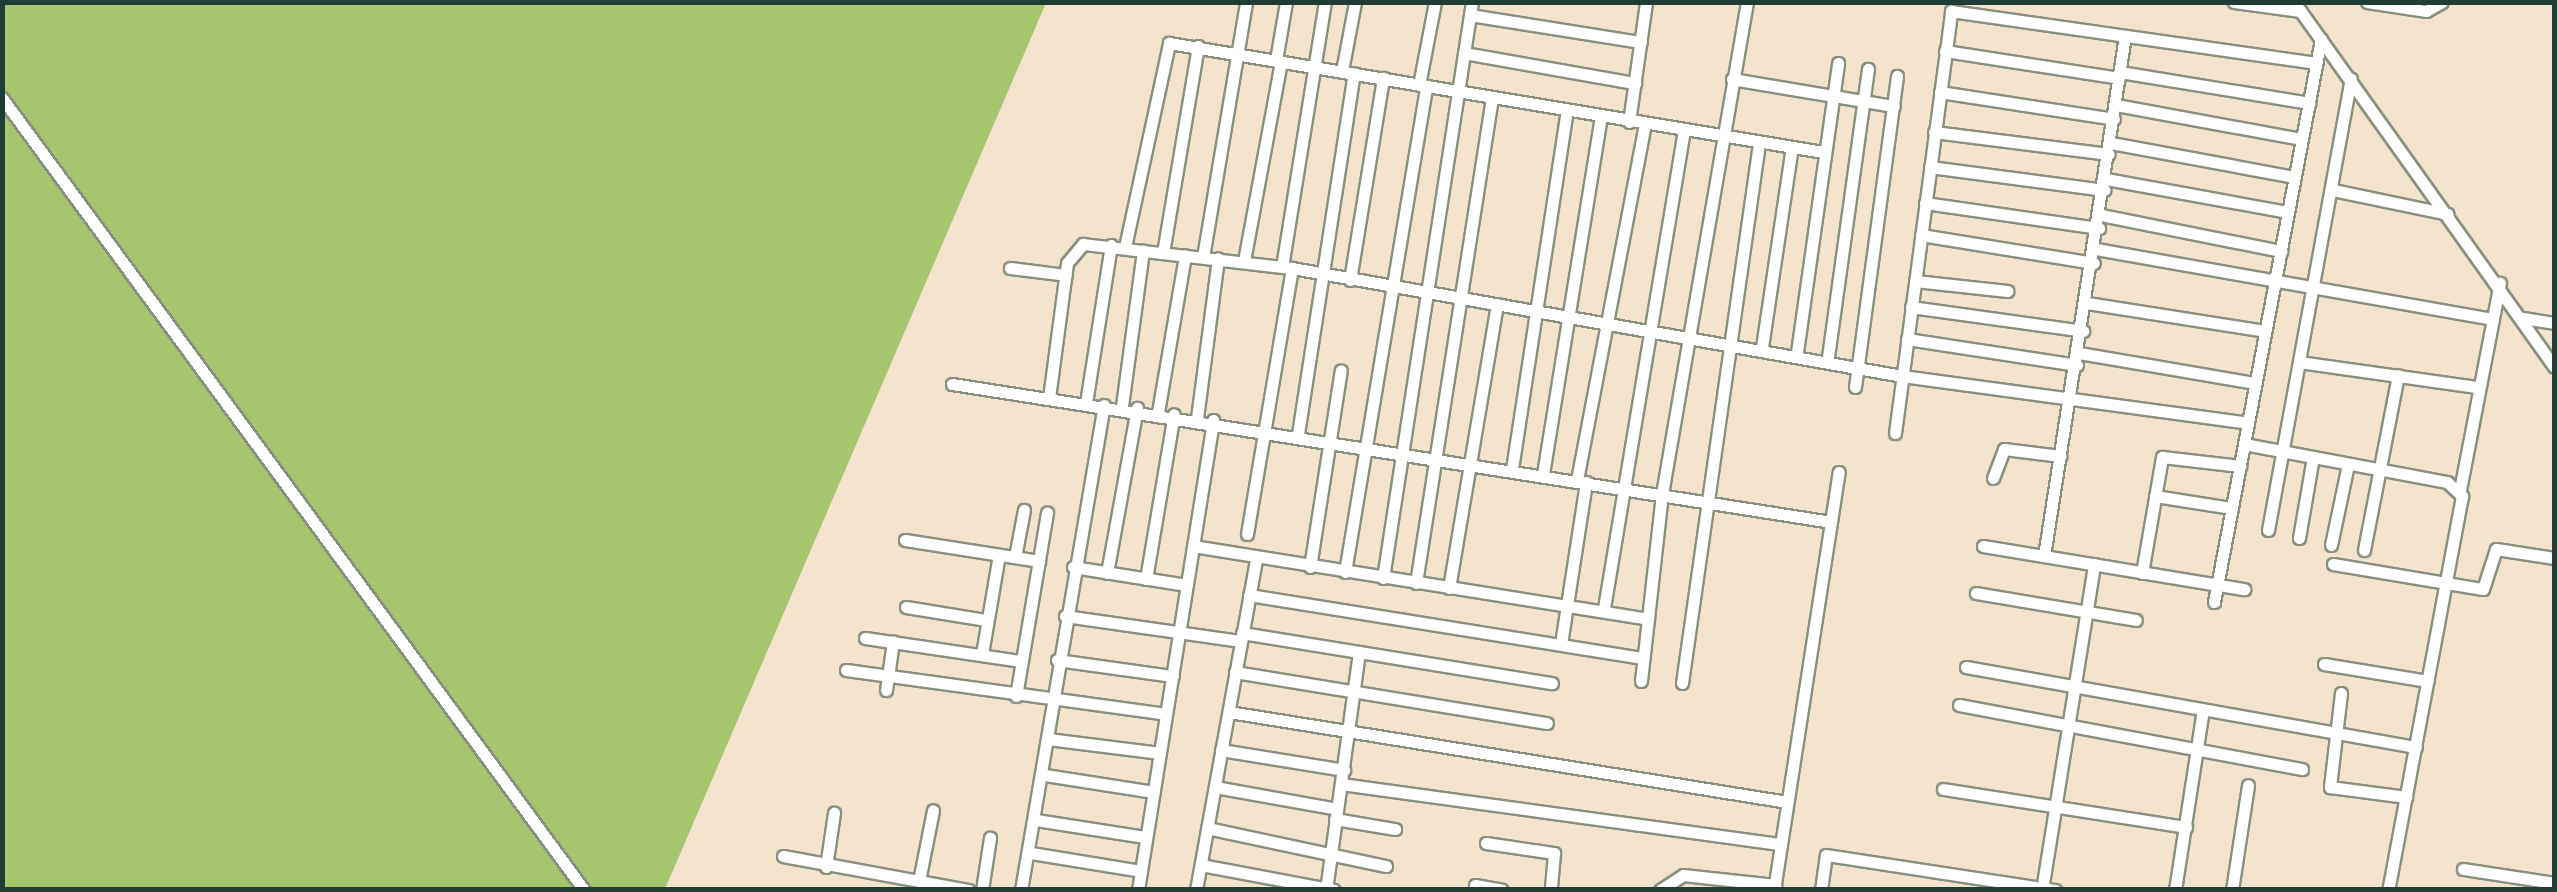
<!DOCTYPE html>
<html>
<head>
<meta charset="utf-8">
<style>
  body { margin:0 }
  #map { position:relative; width:2557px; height:892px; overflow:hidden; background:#f5e4cd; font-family:"Shantell Sans",sans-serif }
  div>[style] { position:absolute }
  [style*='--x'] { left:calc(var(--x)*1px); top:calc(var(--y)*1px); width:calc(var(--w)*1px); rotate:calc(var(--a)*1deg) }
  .green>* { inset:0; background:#a5c56e }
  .roads { filter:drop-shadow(2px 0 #8a9080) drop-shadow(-2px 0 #8a9080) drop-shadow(0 2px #8a9080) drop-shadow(0 -2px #8a9080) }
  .minor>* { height:11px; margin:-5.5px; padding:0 5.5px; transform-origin:5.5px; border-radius:5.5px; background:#fff }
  span { translate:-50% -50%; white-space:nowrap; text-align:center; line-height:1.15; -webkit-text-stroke:8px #fff; paint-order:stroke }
  .frame { position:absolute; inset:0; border:5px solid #1f3d34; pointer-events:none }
</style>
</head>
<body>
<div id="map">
  <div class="green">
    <div style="clip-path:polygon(2px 3px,1046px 3px,665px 889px,3px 889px)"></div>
  </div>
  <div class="roads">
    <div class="minor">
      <div style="--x:2234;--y:2;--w:67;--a:7.8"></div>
      <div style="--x:2294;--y:2;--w:448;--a:54.5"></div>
      <div style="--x:2367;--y:2;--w:60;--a:8.7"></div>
      <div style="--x:2426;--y:11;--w:18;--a:-29"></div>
      <div style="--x:1470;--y:15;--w:173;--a:9"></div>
      <div style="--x:1945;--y:51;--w:176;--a:8.8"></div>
      <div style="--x:1464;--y:53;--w:174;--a:10"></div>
      <div style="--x:1276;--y:60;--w:59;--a:-80.2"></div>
      <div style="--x:1342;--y:71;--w:70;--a:-79.3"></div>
      <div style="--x:2120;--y:72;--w:192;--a:9.3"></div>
      <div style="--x:1732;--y:79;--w:164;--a:9.5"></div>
      <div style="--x:1419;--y:85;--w:85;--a:-79.1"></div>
      <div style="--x:1940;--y:92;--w:176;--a:8.8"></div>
      <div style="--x:2;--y:98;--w:983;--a:53.69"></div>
      <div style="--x:2116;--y:105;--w:189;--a:10.4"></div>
      <div style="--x:1629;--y:122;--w:121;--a:-81.9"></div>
      <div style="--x:1934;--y:132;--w:176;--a:7.2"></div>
      <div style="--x:2111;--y:143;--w:187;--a:10.5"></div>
      <div style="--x:1930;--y:167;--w:176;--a:7.5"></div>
      <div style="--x:2106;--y:179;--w:185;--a:10.3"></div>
      <div style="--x:2333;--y:190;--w:117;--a:11.8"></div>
      <div style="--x:1925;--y:203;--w:176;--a:8.2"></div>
      <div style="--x:2101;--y:215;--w:184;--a:11.3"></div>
      <div style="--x:1921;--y:235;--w:175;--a:9.2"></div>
      <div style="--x:1125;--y:247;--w:209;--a:-77.8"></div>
      <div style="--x:1169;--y:43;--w:663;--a:9.46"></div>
      <div style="--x:2096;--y:249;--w:402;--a:10"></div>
      <div style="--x:1163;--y:253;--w:210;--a:-80.4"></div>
      <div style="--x:1203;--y:257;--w:259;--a:-80.4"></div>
      <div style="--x:1244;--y:261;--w:203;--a:-79.5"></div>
      <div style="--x:1282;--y:267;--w:268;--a:-80.8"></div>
      <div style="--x:1010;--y:268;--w:56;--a:7.1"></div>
      <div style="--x:1350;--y:280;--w:205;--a:-80.7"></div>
      <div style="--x:1915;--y:281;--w:93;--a:6.2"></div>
      <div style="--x:2087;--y:303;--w:180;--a:8.9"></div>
      <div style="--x:1911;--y:307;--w:174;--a:7.9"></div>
      <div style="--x:2523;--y:318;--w:31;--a:9"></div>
      <div style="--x:1907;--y:339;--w:172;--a:8.7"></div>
      <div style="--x:1762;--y:347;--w:202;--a:-81.5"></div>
      <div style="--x:1797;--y:352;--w:292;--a:-81.9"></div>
      <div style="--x:2079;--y:353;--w:179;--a:9.7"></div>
      <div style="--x:1828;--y:357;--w:291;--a:-82.1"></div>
      <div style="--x:2299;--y:362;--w:181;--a:8"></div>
      <div style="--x:952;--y:384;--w:890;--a:8.92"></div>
      <div style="--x:1855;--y:387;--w:314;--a:-82.3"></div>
      <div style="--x:1049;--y:398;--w:136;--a:-82.4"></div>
      <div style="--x:1067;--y:263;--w:25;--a:-50"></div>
      <div style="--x:1083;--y:244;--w:210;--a:6.6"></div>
      <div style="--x:1292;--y:268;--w:619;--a:10.04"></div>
      <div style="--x:1902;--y:376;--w:349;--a:7.7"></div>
      <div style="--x:1086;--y:403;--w:160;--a:-81"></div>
      <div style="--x:1122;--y:406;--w:157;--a:-82.3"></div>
      <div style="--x:1158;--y:412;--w:159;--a:-80.2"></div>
      <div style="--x:1197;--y:418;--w:161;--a:-82.5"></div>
      <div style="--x:1895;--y:433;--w:426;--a:-82.4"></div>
      <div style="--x:1951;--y:11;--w:369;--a:8.1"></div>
      <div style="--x:1298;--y:434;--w:365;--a:-81.2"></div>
      <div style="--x:2244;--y:444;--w:207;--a:10.6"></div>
      <div style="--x:2447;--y:482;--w:21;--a:43"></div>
      <div style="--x:2462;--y:496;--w:401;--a:100.6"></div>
      <div style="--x:1512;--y:469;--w:362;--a:-81.3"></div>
      <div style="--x:1543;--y:474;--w:362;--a:-80.8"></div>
      <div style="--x:1993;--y:478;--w:31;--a:-69"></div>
      <div style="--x:2004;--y:449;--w:57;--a:7"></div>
      <div style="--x:1577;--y:480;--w:362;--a:-79.2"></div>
      <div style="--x:2460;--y:490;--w:211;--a:-79.1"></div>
      <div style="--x:2155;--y:496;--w:78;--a:8.9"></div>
      <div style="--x:2268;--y:530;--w:459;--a:-79.6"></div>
      <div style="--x:1247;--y:534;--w:270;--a:-80.4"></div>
      <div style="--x:2299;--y:538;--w:82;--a:-80.2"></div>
      <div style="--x:905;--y:540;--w:136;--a:8.9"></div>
      <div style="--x:2331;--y:545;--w:83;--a:-78.1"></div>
      <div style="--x:1193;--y:546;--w:461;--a:9.1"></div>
      <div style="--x:1983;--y:546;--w:265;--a:9.4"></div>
      <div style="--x:2364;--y:550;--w:178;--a:-79"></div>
      <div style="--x:2044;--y:556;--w:526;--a:-81.15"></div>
      <div style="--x:1015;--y:557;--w:48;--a:-79.2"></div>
      <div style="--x:2333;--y:564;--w:152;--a:9.5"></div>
      <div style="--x:2483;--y:589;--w:42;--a:-72"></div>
      <div style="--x:2496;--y:549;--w:59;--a:8.8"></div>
      <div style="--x:1073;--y:567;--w:115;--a:9"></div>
      <div style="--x:1310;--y:567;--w:199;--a:-81.1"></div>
      <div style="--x:1345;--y:572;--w:493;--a:-80.5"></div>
      <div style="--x:1107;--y:573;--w:168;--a:-79.7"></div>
      <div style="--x:2142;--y:573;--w:118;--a:-80.2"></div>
      <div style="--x:2162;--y:457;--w:79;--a:6.6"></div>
      <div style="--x:1383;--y:578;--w:583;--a:-81.22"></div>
      <div style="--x:1146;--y:579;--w:167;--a:-80.4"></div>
      <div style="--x:1416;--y:583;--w:491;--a:-81.1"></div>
      <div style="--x:1449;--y:588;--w:288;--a:-80.4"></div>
      <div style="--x:1976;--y:593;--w:162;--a:9.6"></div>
      <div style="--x:1249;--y:595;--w:399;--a:9.1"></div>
      <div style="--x:2214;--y:602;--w:573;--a:-79.24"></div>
      <div style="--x:906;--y:607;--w:80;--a:9.3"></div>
      <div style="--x:1604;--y:608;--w:484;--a:-80.5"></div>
      <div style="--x:1065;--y:616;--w:178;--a:8.1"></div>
      <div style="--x:1242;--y:633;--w:314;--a:9.2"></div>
      <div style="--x:865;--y:638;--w:158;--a:8.4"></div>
      <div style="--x:1561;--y:644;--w:164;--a:-81.2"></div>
      <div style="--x:982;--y:654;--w:100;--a:-80.3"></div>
      <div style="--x:1057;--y:660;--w:117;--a:7.9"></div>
      <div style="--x:2324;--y:664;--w:105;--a:9.3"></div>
      <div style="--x:1966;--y:667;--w:457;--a:10.1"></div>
      <div style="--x:846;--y:670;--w:323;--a:7.8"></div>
      <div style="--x:1235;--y:672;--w:316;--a:9.3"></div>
      <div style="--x:1641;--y:681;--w:188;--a:-83.6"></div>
      <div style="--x:1662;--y:494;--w:499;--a:-80.2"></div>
      <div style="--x:1682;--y:683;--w:545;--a:-81.88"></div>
      <div style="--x:886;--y:690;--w:49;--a:-81.7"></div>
      <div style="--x:2341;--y:693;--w:95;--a:96.7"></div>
      <div style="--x:2330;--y:787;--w:77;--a:7.5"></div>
      <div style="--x:1016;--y:696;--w:186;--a:-80.4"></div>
      <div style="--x:1959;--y:705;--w:349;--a:10.6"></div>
      <div style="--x:1229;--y:712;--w:565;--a:9.16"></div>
      <div style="--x:1048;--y:739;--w:113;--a:7.1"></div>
      <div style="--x:1221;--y:750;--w:125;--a:9.2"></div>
      <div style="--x:1045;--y:775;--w:110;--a:8.9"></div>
      <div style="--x:1341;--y:784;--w:444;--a:7.8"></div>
      <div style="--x:1215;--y:787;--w:124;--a:10.2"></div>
      <div style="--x:1943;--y:789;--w:246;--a:8.9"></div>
      <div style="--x:1335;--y:819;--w:61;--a:9.5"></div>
      <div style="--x:1036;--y:820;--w:110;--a:8.9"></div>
      <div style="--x:1207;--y:828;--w:183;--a:12"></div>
      <div style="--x:1486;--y:843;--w:69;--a:8.4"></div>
      <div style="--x:1554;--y:853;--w:37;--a:95"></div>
      <div style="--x:1031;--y:853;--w:111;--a:9.3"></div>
      <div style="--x:783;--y:856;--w:189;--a:10.4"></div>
      <div style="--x:1201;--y:865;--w:135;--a:10.6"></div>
      <div style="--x:826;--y:867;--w:55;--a:-81.6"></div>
      <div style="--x:2463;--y:869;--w:92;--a:8.7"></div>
      <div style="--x:919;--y:881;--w:72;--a:-78.8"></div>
      <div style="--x:1475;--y:885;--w:27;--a:10"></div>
      <div style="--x:982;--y:890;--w:53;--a:-81.3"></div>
      <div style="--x:1021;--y:890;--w:492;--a:-80.3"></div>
      <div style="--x:1138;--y:890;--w:476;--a:-80.9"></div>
      <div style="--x:1196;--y:890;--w:336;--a:-79.7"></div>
      <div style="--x:1326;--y:890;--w:240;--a:-82.1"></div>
      <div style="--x:1660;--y:890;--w:27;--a:-33"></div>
      <div style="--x:1683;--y:875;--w:93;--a:6.2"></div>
      <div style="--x:1774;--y:890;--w:423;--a:-81.2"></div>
      <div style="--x:1821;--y:890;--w:35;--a:-82"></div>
      <div style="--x:1826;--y:855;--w:232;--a:8.7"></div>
      <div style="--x:2042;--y:890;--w:330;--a:-80.9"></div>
      <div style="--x:2175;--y:890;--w:182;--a:-81.2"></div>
      <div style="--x:2232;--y:890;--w:106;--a:-81.3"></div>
    </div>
  </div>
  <div class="frame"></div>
</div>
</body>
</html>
